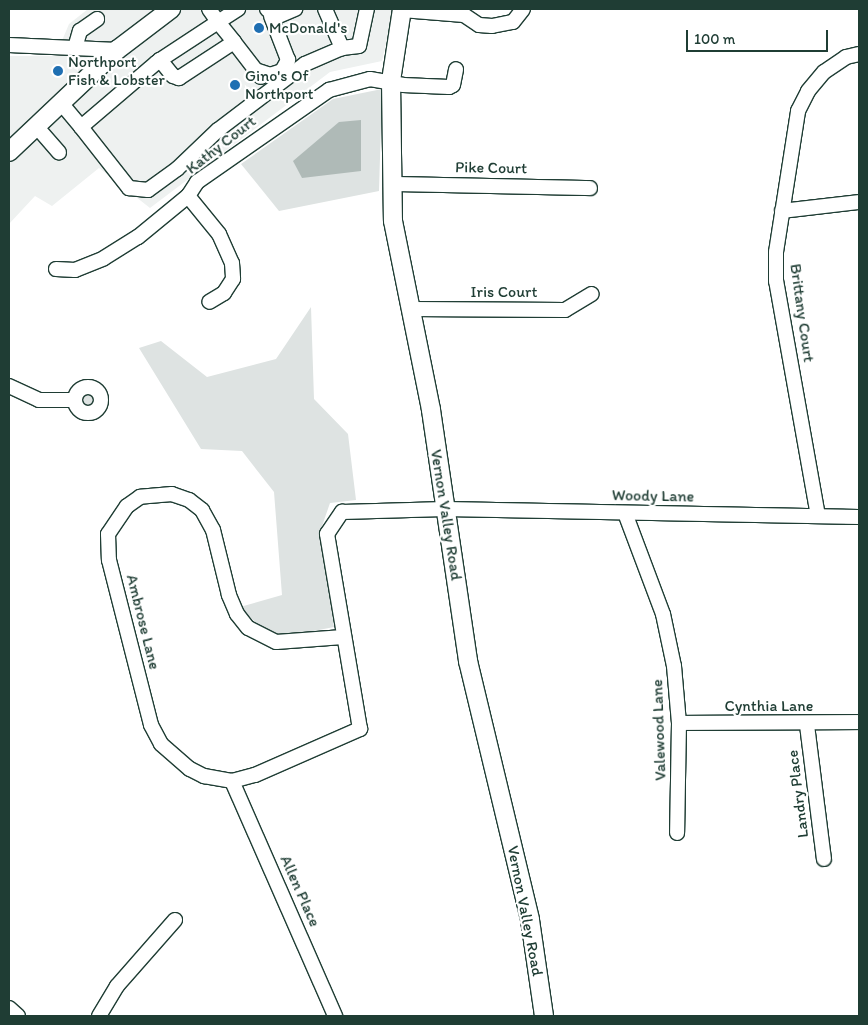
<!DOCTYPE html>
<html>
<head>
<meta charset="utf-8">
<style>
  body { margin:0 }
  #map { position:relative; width:868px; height:1025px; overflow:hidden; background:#fff; font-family:Itim,sans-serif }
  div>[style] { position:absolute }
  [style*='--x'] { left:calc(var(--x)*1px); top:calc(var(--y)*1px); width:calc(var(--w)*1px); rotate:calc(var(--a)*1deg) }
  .built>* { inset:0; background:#eef1f0 }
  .green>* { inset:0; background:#dee3e2 }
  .round { border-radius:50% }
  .water>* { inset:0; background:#afbab7 }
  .roads { filter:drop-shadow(1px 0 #1f3d34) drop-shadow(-1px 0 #1f3d34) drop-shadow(0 1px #1f3d34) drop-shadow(0 -1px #1f3d34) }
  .minor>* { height:14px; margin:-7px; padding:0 7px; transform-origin:7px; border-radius:7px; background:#fff }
  .minor>.ring { margin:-7px; padding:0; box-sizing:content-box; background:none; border:14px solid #fff; border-radius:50% }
  .major>* { height:18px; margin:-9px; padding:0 9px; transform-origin:9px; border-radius:9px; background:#fff }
  .dots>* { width:14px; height:14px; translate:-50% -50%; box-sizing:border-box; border:2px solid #fff; border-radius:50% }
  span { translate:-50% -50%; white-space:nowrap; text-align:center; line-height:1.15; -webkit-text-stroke:4.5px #fff; paint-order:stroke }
  .poi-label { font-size:16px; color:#1f3d34 }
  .left { translate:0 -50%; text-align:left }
  .street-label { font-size:16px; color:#1f3d34 }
  .frame { position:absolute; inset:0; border:10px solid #1f3d34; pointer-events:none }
  .scale { position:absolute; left:686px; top:30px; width:142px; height:22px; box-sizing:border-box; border:2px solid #1f3d34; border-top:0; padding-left:6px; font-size:15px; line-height:18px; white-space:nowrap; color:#1f3d34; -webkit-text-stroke:4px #fff; paint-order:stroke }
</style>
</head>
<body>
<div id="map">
  <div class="built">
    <div style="clip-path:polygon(88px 9px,470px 9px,469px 15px,393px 13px,382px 61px,330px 72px,150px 208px,99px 168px,52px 206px,35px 196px,9px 224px,9px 56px,61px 56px,61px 43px,69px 24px)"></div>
  </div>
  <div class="green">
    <div style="clip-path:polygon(382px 89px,379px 191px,279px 211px,241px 164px,333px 99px)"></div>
    <div style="clip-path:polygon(311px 307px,314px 399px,348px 434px,356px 500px,330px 503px,321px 529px,334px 627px,283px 637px,260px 627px,240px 607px,282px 595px,274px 492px,242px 451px,201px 449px,139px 348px,161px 341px,207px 377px,276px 359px)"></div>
    <div class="round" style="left:78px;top:389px;width:22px;height:22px"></div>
  </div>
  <div class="water">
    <div style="clip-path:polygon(361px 120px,361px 171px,302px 178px,293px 161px,339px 122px)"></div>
  </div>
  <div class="roads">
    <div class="minor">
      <div style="--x:209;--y:9;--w:16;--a:55"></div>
      <div style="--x:218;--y:22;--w:24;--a:-33"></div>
      <div style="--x:267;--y:9;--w:12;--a:42"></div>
      <div style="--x:276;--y:17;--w:21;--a:-23"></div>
      <div style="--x:325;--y:9;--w:43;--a:66.4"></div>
      <div style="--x:402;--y:10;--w:62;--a:4.6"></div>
      <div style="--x:464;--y:15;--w:18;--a:34"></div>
      <div style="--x:479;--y:25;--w:13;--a:4"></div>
      <div style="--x:492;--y:26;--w:21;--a:-11"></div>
      <div style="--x:513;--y:22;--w:16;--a:-52"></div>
      <div style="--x:234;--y:42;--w:44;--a:52.4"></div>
      <div style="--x:9;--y:45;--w:108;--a:2.7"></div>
      <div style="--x:75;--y:48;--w:18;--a:-74"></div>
      <div style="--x:80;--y:31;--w:21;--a:-35"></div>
      <div style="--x:255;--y:70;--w:16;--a:18"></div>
      <div style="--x:270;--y:75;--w:13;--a:-18"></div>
      <div style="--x:282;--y:71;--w:13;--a:-61"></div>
      <div style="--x:288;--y:60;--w:47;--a:-111.1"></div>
      <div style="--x:61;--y:103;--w:31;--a:50"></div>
      <div style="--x:81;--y:127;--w:99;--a:-40.5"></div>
      <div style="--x:156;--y:63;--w:5;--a:-37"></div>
      <div style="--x:160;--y:60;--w:69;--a:-33.2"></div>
      <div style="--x:218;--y:22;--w:26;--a:51"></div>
      <div style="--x:234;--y:42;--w:66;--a:146.8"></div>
      <div style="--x:179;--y:78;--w:6;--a:-162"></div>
      <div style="--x:173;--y:76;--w:21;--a:-129"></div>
      <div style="--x:36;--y:126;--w:35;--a:49"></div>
      <div style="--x:81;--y:127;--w:78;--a:51.8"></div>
      <div style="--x:129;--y:188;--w:19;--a:6"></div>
      <div style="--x:148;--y:190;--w:36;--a:-36"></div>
      <div style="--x:177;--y:169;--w:57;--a:-43.6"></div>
      <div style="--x:218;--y:130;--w:109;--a:-37.2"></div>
      <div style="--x:305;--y:64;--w:40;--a:-23.4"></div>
      <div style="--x:342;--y:48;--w:17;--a:-7"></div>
      <div style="--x:359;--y:46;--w:38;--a:-78"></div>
      <div style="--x:391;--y:184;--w:199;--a:1.2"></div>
      <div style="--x:188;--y:196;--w:49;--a:50.8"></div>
      <div style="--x:219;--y:234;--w:32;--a:66"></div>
      <div style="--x:232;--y:263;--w:16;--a:86"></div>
      <div style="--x:233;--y:279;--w:17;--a:123"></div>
      <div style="--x:224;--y:293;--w:17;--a:149"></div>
      <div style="--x:782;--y:211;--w:78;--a:-6.7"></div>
      <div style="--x:56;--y:269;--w:19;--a:3"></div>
      <div style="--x:75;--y:270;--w:31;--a:-22"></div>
      <div style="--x:104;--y:258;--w:40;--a:-32"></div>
      <div style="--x:138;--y:237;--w:65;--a:-39.4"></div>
      <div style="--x:188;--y:196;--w:17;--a:-57"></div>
      <div style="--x:197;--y:182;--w:161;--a:-34.9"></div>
      <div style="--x:329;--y:90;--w:42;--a:-15"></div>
      <div style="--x:370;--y:79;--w:34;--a:10"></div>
      <div style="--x:403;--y:85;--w:46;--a:2.5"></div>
      <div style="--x:449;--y:87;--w:4;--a:-27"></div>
      <div style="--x:453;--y:85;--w:16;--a:-79"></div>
      <div style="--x:411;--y:309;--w:154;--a:0.4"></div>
      <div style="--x:565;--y:310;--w:31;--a:-31"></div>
      <div style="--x:9;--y:386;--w:33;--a:25"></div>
      <div style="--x:39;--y:400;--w:36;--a:0"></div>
      <div class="ring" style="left:75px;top:387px;width:12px;height:12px"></div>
      <div style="--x:625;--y:513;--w:108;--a:69.4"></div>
      <div style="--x:663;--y:614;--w:53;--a:78.1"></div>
      <div style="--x:674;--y:666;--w:57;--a:85"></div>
      <div style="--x:679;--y:723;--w:110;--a:91"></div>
      <div style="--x:818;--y:516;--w:239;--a:-100.1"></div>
      <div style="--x:776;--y:281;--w:29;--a:-90"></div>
      <div style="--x:776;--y:252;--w:143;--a:-81.1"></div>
      <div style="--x:798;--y:111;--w:22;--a:-63"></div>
      <div style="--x:808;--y:91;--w:25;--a:-50"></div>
      <div style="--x:824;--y:72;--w:27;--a:-34"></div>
      <div style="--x:846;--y:57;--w:13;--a:-13"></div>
      <div style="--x:343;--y:637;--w:67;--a:175.7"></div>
      <div style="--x:276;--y:642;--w:31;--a:-153"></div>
      <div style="--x:248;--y:628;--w:18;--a:-128"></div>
      <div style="--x:237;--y:614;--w:21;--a:-113"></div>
      <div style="--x:229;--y:595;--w:67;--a:-103.8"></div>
      <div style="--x:213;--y:530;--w:23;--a:-119"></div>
      <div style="--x:202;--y:510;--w:16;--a:-142"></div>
      <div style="--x:189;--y:500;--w:18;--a:-161"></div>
      <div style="--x:172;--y:494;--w:32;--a:175"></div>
      <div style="--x:140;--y:497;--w:16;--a:145"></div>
      <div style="--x:127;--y:506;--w:34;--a:124"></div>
      <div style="--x:108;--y:534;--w:26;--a:88"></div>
      <div style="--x:109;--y:560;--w:170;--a:75.7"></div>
      <div style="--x:151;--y:725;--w:21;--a:62"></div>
      <div style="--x:161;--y:744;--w:38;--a:41"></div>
      <div style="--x:190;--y:769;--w:16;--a:27"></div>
      <div style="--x:204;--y:776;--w:28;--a:10"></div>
      <div style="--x:232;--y:781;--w:24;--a:-15"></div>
      <div style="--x:255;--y:775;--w:115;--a:-23.7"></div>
      <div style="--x:360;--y:729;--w:198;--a:-99.6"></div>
      <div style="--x:327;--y:534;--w:27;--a:-56"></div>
      <div style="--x:342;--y:512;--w:103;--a:-1.7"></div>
      <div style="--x:445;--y:509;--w:414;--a:1.1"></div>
      <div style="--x:679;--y:723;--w:180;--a:-0.3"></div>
      <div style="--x:807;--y:725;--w:135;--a:82.8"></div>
      <div style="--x:232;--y:781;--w:257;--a:66.3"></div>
      <div style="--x:9;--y:1008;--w:12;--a:42"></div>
      <div style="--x:99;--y:1016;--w:35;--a:-59"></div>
      <div style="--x:117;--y:986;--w:88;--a:-48.7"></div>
    </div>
    <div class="major">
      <div style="--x:402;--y:9;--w:73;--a:98.7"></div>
      <div style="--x:391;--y:81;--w:140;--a:89.2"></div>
      <div style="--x:393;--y:221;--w:193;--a:78.6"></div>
      <div style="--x:431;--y:410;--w:254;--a:81.6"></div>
      <div style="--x:468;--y:661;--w:266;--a:76.5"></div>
      <div style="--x:530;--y:920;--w:97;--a:81.7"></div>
      <div style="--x:9;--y:152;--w:149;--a:-43.4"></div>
      <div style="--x:117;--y:50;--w:68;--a:-37.2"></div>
    </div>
  </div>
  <div class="dots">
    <div style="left:259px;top:28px;background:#1f6fb2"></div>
    <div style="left:58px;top:71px;background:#1f6fb2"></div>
    <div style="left:235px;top:85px;background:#1f6fb2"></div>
  </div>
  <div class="poi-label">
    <span class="left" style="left:269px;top:28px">McDonald's</span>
    <span class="left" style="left:68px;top:71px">Northport<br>Fish &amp; Lobster</span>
    <span class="left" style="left:245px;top:85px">Gino's Of<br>Northport</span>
  </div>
  <div class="street-label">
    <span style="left:221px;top:145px;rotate:-38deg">Kathy Court</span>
    <span style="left:491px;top:168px;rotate:1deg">Pike Court</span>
    <span style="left:504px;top:292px">Iris Court</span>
    <span style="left:802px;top:313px;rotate:82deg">Brittany Court</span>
    <span style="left:653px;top:496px;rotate:1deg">Woody Lane</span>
    <span style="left:446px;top:515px;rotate:81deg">Vernon Valley Road</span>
    <span style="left:143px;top:622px;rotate:76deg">Ambrose Lane</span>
    <span style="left:769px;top:706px">Cynthia Lane</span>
    <span style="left:659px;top:730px;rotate:-92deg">Valewood Lane</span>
    <span style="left:798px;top:794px;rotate:-97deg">Landry Place</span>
    <span style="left:300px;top:891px;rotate:66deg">Allen Place</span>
    <span style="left:525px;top:911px;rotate:79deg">Vernon Valley Road</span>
  </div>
  <div class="frame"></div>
  <div class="scale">100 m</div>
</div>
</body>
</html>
